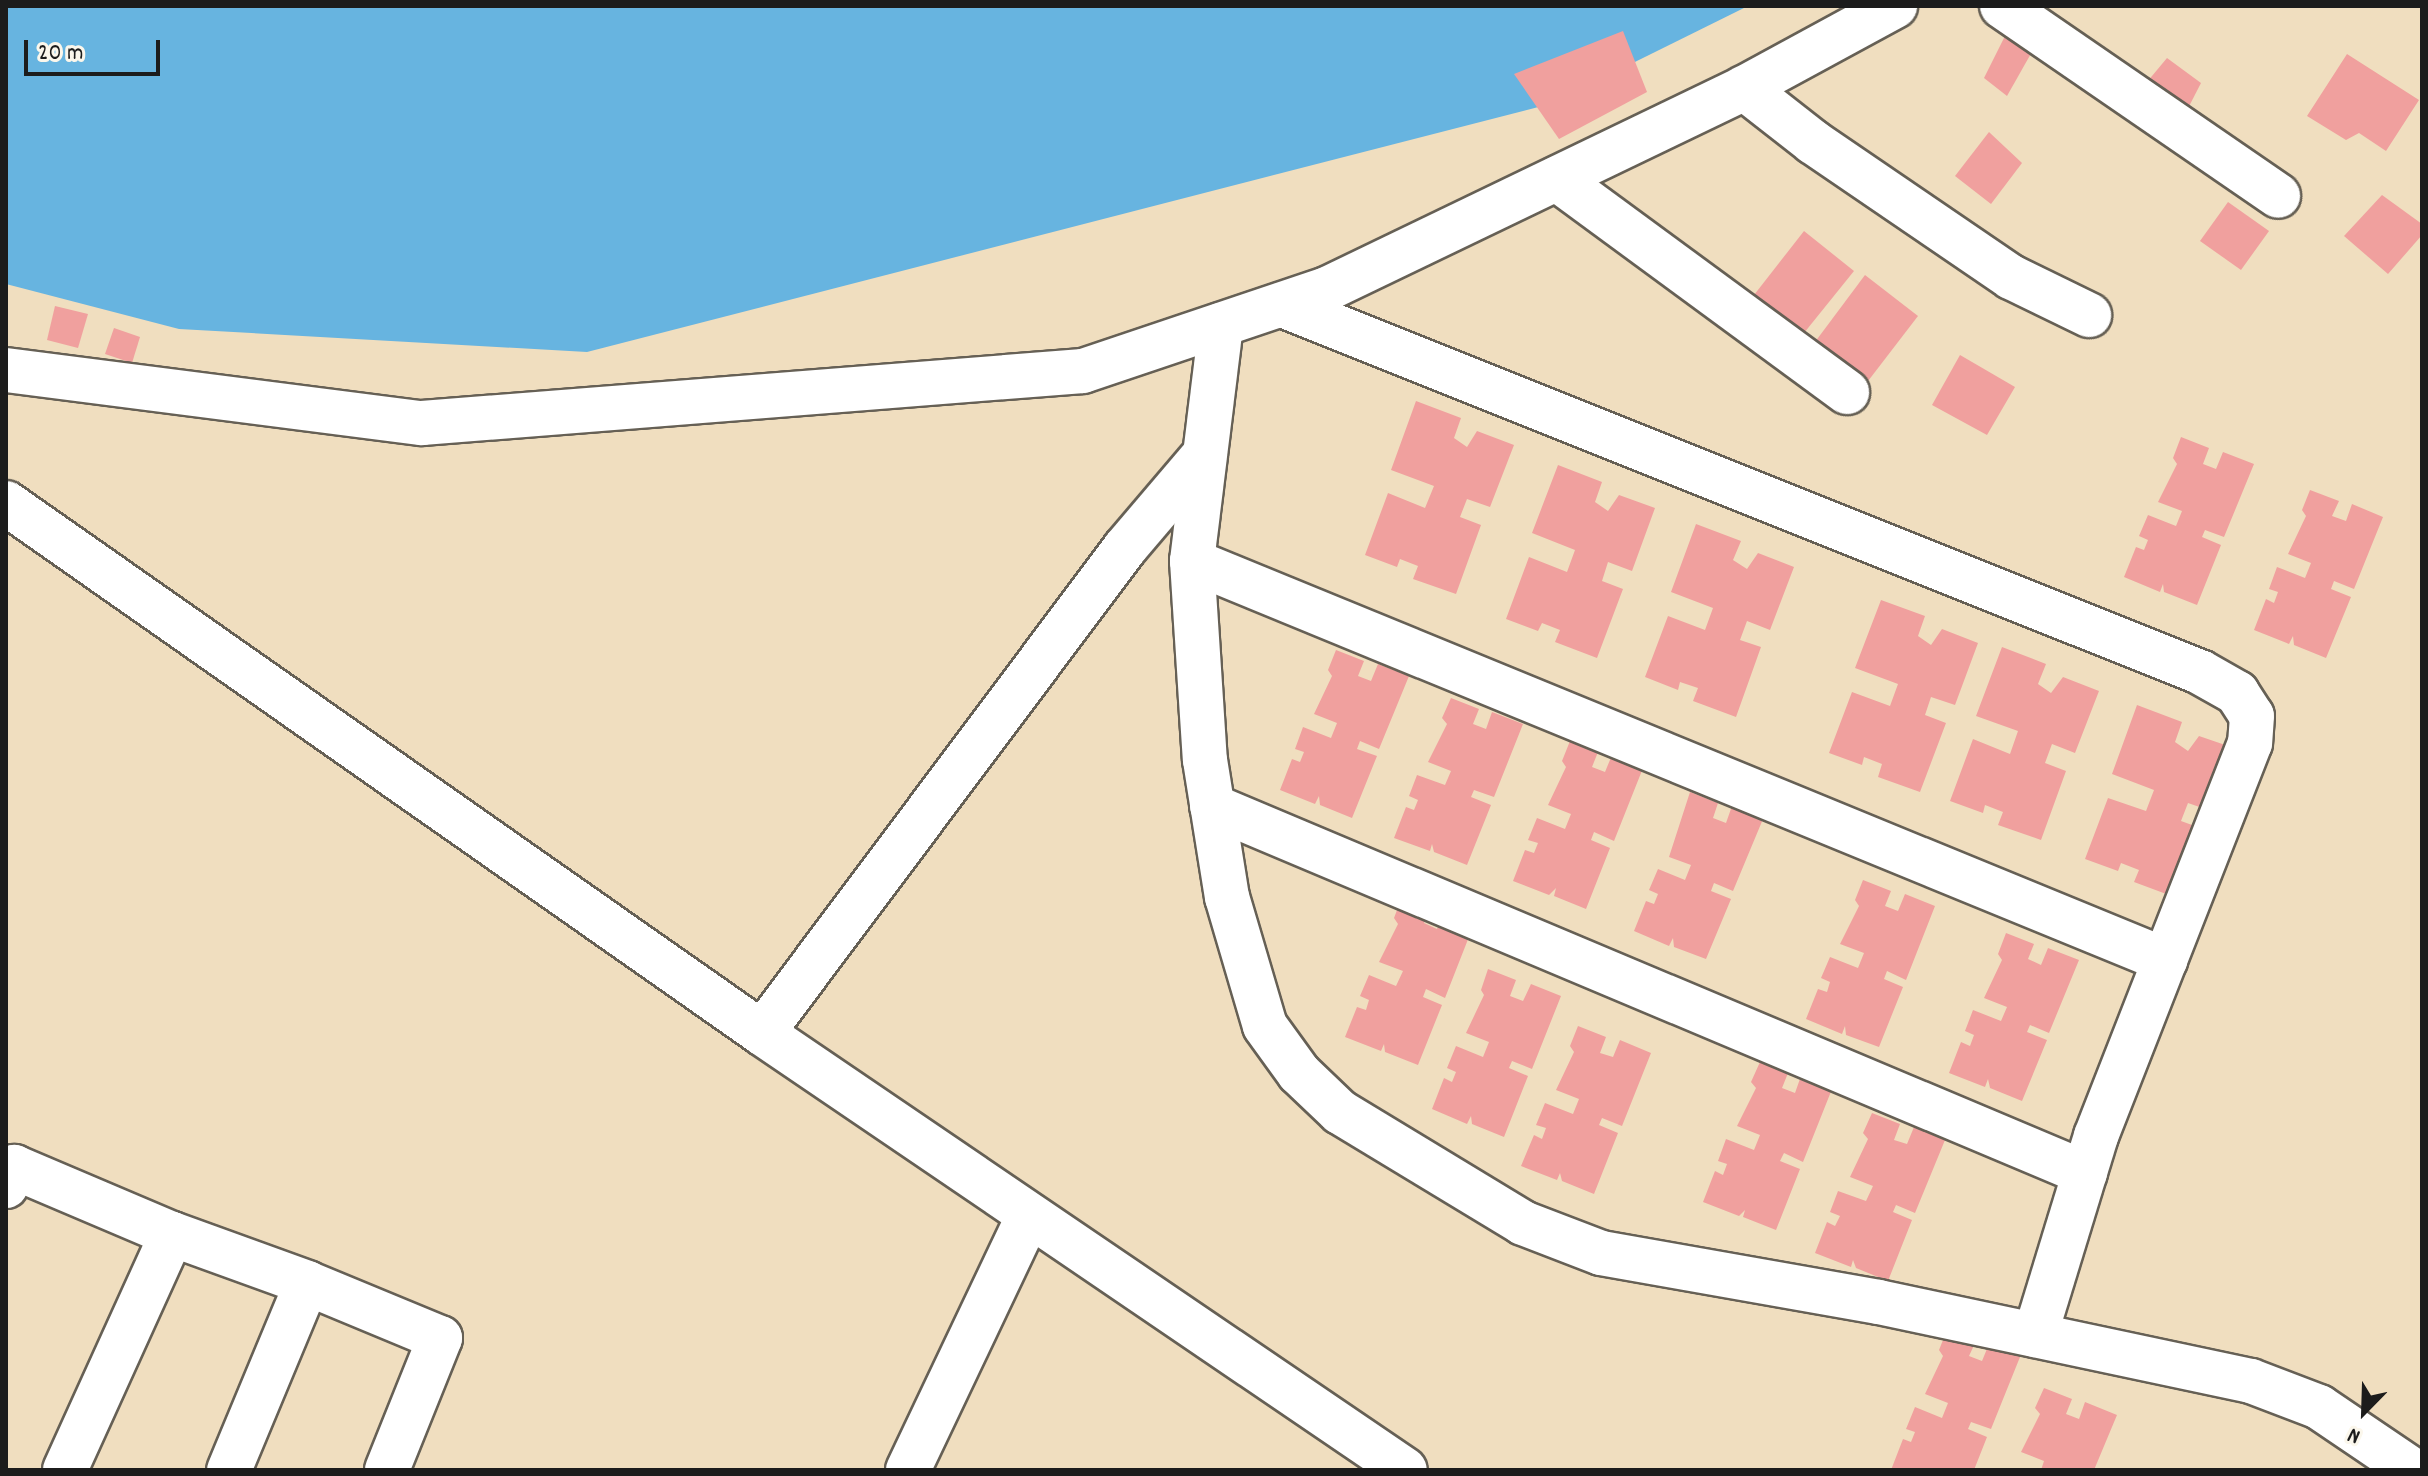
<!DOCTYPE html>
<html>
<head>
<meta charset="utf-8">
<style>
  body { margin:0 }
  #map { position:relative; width:2428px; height:1476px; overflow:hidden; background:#f0debf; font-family:Dekko,sans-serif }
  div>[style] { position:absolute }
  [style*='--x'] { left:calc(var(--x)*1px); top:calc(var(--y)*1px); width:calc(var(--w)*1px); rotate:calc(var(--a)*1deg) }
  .water>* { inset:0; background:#67b4e0 }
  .building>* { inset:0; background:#f0a09e }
  .roads { filter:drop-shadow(2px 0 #666055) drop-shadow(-2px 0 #666055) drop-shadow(0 2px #666055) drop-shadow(0 -2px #666055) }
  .minor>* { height:44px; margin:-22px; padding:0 22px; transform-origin:22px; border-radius:22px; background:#fff }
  span { translate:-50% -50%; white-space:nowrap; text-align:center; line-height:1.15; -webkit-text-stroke:7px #fbf7ec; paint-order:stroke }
  .frame { position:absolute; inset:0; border:8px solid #1c1c1c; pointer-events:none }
  .north { position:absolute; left:2324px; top:1372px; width:80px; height:80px; -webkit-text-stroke:6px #fbf7ec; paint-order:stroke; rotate:203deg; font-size:22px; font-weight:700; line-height:32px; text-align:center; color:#1c1c1c }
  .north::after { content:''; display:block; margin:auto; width:28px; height:36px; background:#1c1c1c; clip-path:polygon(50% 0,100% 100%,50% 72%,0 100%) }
  .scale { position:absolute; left:24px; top:40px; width:136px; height:36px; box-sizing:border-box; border:4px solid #1c1c1c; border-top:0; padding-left:10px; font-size:24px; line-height:28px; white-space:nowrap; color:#1c1c1c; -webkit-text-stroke:6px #fbf7ec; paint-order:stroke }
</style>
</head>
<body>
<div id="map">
  <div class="water">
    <div style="clip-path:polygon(6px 6px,1748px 6px,1550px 104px,587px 352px,179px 329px,6px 284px)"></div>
  </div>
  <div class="building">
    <div style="clip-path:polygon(1623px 31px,1647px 92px,1559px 139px,1514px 74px)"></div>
    <div style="clip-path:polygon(2006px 34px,2033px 50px,2007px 96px,1984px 78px)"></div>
    <div style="clip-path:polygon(2347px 54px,2419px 100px,2386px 151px,2359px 133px,2346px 140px,2307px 116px)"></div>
    <div style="clip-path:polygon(2167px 58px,2201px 83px,2183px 118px,2142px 88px)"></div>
    <div style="clip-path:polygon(1989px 132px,2022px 163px,1991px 204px,1955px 176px)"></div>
    <div style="clip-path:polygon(2382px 195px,2422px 224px,2422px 235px,2388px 274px,2344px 236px)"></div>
    <div style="clip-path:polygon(2228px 202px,2269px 231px,2241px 270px,2200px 241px)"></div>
    <div style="clip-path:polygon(1804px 231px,1854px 271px,1804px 333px,1754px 295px)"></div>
    <div style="clip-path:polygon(1865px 275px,1918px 316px,1865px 385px,1812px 346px)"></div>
    <div style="clip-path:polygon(55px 306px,88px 314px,78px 348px,47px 340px)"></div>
    <div style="clip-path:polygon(114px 328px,140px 337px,132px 363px,105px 354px)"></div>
    <div style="clip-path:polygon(1960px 355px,2015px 387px,1987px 435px,1932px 405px)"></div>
    <div style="clip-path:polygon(1416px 401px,1461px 418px,1454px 438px,1467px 447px,1477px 431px,1514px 445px,1490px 507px,1467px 499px,1460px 517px,1481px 525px,1456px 594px,1413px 579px,1418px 566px,1400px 559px,1397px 567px,1365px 555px,1388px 493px,1425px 508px,1434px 486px,1391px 470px)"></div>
    <div style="clip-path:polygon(2181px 437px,2209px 448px,2203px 464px,2216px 469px,2223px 452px,2254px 464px,2224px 537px,2205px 530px,2202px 537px,2221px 545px,2197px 605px,2164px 592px,2163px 584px,2160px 592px,2124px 577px,2136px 547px,2144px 550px,2148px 540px,2139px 536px,2148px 515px,2176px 526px,2182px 511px,2158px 502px,2177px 464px,2173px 458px)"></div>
    <div style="clip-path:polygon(1558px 465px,1602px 482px,1595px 502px,1608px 511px,1619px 495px,1655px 508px,1632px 571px,1608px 562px,1602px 581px,1623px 589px,1597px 658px,1555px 642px,1560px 630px,1542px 623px,1538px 631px,1506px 619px,1529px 557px,1567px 572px,1575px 550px,1532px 533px)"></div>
    <div style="clip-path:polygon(2310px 490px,2339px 501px,2332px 516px,2346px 521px,2352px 504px,2383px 517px,2354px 589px,2334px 581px,2331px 589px,2351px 597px,2326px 658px,2294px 645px,2293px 636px,2289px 644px,2254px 630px,2266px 599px,2274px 603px,2278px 592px,2269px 589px,2277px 567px,2305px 578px,2311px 563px,2288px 554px,2306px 516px,2302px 510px)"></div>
    <div style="clip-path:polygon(1696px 524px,1741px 541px,1733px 560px,1747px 569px,1758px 553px,1794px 567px,1770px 630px,1747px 621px,1740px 640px,1761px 647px,1736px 717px,1693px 701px,1698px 688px,1680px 682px,1678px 690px,1645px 677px,1668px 616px,1705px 630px,1713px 608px,1671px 592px)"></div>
    <div style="clip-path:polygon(1881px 600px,1925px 616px,1918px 636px,1931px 645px,1942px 629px,1978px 643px,1955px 705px,1931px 697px,1925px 715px,1946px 723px,1920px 792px,1878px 777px,1882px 764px,1864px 757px,1862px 765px,1829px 753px,1852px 692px,1890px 706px,1898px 684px,1855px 668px)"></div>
    <div style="clip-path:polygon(2002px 647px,2046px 664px,2038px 684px,2051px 693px,2063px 677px,2099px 691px,2075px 753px,2052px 744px,2045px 763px,2066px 771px,2041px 840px,1998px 825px,2003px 812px,1985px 805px,1983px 813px,1950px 801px,1973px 739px,2010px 754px,2018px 731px,1976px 716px)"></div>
    <div style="clip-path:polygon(1336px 650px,1364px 661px,1358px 676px,1371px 681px,1378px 664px,1409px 676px,1379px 749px,1360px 741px,1357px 749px,1377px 756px,1352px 818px,1320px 805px,1319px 796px,1315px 804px,1280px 790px,1292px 759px,1300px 762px,1304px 752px,1295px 749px,1303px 727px,1331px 738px,1337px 723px,1314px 714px,1332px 676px,1328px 670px)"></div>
    <div style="clip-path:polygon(1451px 698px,1479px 709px,1473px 724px,1486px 729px,1492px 712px,1523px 724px,1494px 797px,1474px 790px,1471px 797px,1491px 805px,1467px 865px,1434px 852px,1432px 844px,1430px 851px,1394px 838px,1406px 807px,1414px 810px,1418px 800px,1409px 796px,1417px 775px,1445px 785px,1451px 771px,1428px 762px,1447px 724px,1442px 718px)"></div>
    <div style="clip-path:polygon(2137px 705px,2182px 722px,2175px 742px,2188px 751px,2199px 736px,2234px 748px,2211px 811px,2188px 803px,2181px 821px,2203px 829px,2177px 898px,2134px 882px,2139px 870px,2121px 863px,2118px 871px,2085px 859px,2108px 798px,2146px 811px,2154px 790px,2112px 774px)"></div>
    <div style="clip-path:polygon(1570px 741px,1598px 752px,1592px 767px,1605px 772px,1612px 755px,1643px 768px,1614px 841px,1594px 832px,1591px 840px,1610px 848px,1586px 909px,1554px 896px,1556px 888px,1549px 895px,1513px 881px,1525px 850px,1534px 853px,1538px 843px,1528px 840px,1537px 818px,1565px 829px,1571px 814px,1548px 805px,1566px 767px,1562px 761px)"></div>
    <div style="clip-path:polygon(1690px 792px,1718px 803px,1713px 818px,1726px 823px,1732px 806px,1763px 819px,1733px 891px,1714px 883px,1711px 891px,1731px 899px,1706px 959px,1674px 947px,1673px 938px,1669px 946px,1634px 931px,1646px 901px,1654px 904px,1658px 894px,1649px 890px,1658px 869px,1685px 880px,1691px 865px,1669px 857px)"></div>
    <div style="clip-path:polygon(1863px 880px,1891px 891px,1885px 906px,1898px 911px,1905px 894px,1935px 906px,1906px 980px,1887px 971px,1884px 979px,1903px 987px,1879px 1047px,1846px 1035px,1845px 1026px,1842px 1034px,1806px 1019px,1818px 989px,1827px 992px,1830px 982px,1821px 978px,1830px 957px,1858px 968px,1864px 953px,1840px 944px,1859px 906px,1855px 900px)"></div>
    <div style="clip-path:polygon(1402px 897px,1430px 909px,1424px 923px,1437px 929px,1444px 912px,1474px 924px,1445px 998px,1426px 989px,1423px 997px,1442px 1005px,1418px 1065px,1385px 1052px,1384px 1044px,1381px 1051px,1345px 1037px,1357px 1007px,1366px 1010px,1369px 1000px,1360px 996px,1369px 975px,1396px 986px,1403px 971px,1379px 962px,1398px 924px,1394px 918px)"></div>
    <div style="clip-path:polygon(2006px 933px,2034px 944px,2028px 959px,2041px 965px,2048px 948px,2079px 960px,2049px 1033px,2030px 1025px,2027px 1032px,2047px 1040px,2022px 1101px,1990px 1088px,1988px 1079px,1985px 1087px,1949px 1073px,1961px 1042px,1970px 1046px,1974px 1035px,1965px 1031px,1973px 1010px,2001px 1021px,2007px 1007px,1984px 998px,2002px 960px,1998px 954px)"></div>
    <div style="clip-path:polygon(1488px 969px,1516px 980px,1510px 996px,1523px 1001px,1531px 984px,1561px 996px,1532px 1069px,1512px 1061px,1509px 1068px,1528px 1076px,1504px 1137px,1472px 1124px,1471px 1116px,1467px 1124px,1432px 1109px,1444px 1078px,1452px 1082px,1456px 1072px,1447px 1068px,1456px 1046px,1483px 1057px,1489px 1042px,1466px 1033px,1484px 995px,1481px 990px)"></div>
    <div style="clip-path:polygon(1578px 1026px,1606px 1037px,1600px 1053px,1613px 1057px,1620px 1040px,1651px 1053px,1622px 1126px,1602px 1118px,1599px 1125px,1618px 1133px,1594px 1194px,1562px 1181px,1560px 1173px,1557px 1180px,1521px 1166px,1534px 1135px,1542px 1139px,1546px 1128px,1536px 1125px,1545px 1103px,1573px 1114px,1579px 1099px,1556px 1090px,1574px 1052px,1570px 1046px)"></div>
    <div style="clip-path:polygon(1760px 1062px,1788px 1073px,1782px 1088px,1795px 1093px,1801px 1076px,1832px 1089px,1803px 1162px,1784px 1153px,1780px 1161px,1800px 1169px,1776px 1230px,1743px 1217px,1745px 1210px,1739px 1216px,1703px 1202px,1715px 1171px,1723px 1175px,1727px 1164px,1718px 1161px,1726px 1139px,1754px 1150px,1760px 1135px,1737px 1126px,1756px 1088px,1751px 1082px)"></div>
    <div style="clip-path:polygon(1872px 1113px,1900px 1124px,1894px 1140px,1907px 1144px,1914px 1127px,1945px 1140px,1915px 1213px,1896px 1205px,1893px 1212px,1912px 1220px,1888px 1281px,1856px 1268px,1853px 1260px,1851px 1267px,1815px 1253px,1827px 1222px,1835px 1226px,1840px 1216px,1830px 1212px,1838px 1191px,1866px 1201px,1873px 1186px,1850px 1177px,1868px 1139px,1863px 1133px)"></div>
    <div style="clip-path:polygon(1947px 1330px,1976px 1341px,1969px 1356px,1982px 1361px,1989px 1344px,2020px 1357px,1991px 1429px,1971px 1422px,1968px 1429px,1987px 1437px,1974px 1470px,1891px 1470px,1903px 1439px,1911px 1442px,1915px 1432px,1906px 1429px,1915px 1407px,1942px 1418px,1948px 1403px,1925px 1394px,1943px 1356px,1939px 1350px)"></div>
    <div style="clip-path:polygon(2044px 1388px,2072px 1399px,2066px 1414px,2079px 1419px,2085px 1402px,2117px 1415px,2094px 1470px,2041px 1470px,2044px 1461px,2021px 1452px,2040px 1414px,2035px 1408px)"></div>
  </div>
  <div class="roads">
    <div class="minor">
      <div style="--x:2002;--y:6;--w:335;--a:34.5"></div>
      <div style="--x:1744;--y:88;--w:88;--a:38"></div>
      <div style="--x:1813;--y:142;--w:240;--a:34.3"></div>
      <div style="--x:2011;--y:277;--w:87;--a:26"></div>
      <div style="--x:1557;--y:179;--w:360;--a:36.3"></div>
      <div style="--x:1282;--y:305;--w:989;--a:21.79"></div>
      <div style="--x:2200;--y:672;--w:43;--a:29.6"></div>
      <div style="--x:2237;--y:693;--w:27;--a:57"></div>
      <div style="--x:2252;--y:716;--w:27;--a:94"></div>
      <div style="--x:2250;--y:743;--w:422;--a:111.4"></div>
      <div style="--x:2096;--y:1136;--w:208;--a:107"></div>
      <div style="--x:1221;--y:325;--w:238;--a:97"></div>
      <div style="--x:1192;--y:561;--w:199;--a:86.3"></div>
      <div style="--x:1205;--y:760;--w:139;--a:80.9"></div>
      <div style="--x:1227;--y:897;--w:134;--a:73.6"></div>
      <div style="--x:1265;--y:1026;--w:58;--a:54.1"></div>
      <div style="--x:1299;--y:1073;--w:57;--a:43.6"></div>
      <div style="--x:1340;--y:1112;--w:214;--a:31.2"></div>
      <div style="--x:1523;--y:1223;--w:84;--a:21"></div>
      <div style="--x:1601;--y:1253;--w:282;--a:10"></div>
      <div style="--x:1879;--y:1302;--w:380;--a:12"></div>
      <div style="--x:2251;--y:1381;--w:73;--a:20.9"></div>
      <div style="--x:2319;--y:1407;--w:112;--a:34.1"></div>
      <div style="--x:6;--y:370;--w:419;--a:7.3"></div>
      <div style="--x:422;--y:423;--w:663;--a:-4.5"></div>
      <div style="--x:1083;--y:371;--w:257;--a:-18.6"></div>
      <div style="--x:1327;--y:289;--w:463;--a:-25.7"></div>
      <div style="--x:1744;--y:88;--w:172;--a:-28.5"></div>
      <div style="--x:6;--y:503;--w:923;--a:35.03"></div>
      <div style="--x:762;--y:1033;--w:777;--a:34.2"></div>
      <div style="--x:1192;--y:561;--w:1052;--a:22.3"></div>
      <div style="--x:1212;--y:806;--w:947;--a:22.8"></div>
      <div style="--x:762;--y:1033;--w:606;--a:-53.19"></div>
      <div style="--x:1125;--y:548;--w:123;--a:-49.6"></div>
      <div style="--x:6;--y:1186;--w:21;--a:-67"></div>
      <div style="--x:14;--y:1167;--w:172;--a:23"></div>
      <div style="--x:172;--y:1234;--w:259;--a:114.4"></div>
      <div style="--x:172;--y:1234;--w:144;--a:19.9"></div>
      <div style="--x:307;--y:1283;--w:203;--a:112.6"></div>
      <div style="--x:307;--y:1283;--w:144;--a:22.5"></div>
      <div style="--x:440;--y:1338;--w:142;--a:111.9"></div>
      <div style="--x:908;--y:1470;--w:282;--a:-64.6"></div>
    </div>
  </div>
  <div class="frame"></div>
  <div class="north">N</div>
  <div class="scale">20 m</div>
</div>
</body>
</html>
